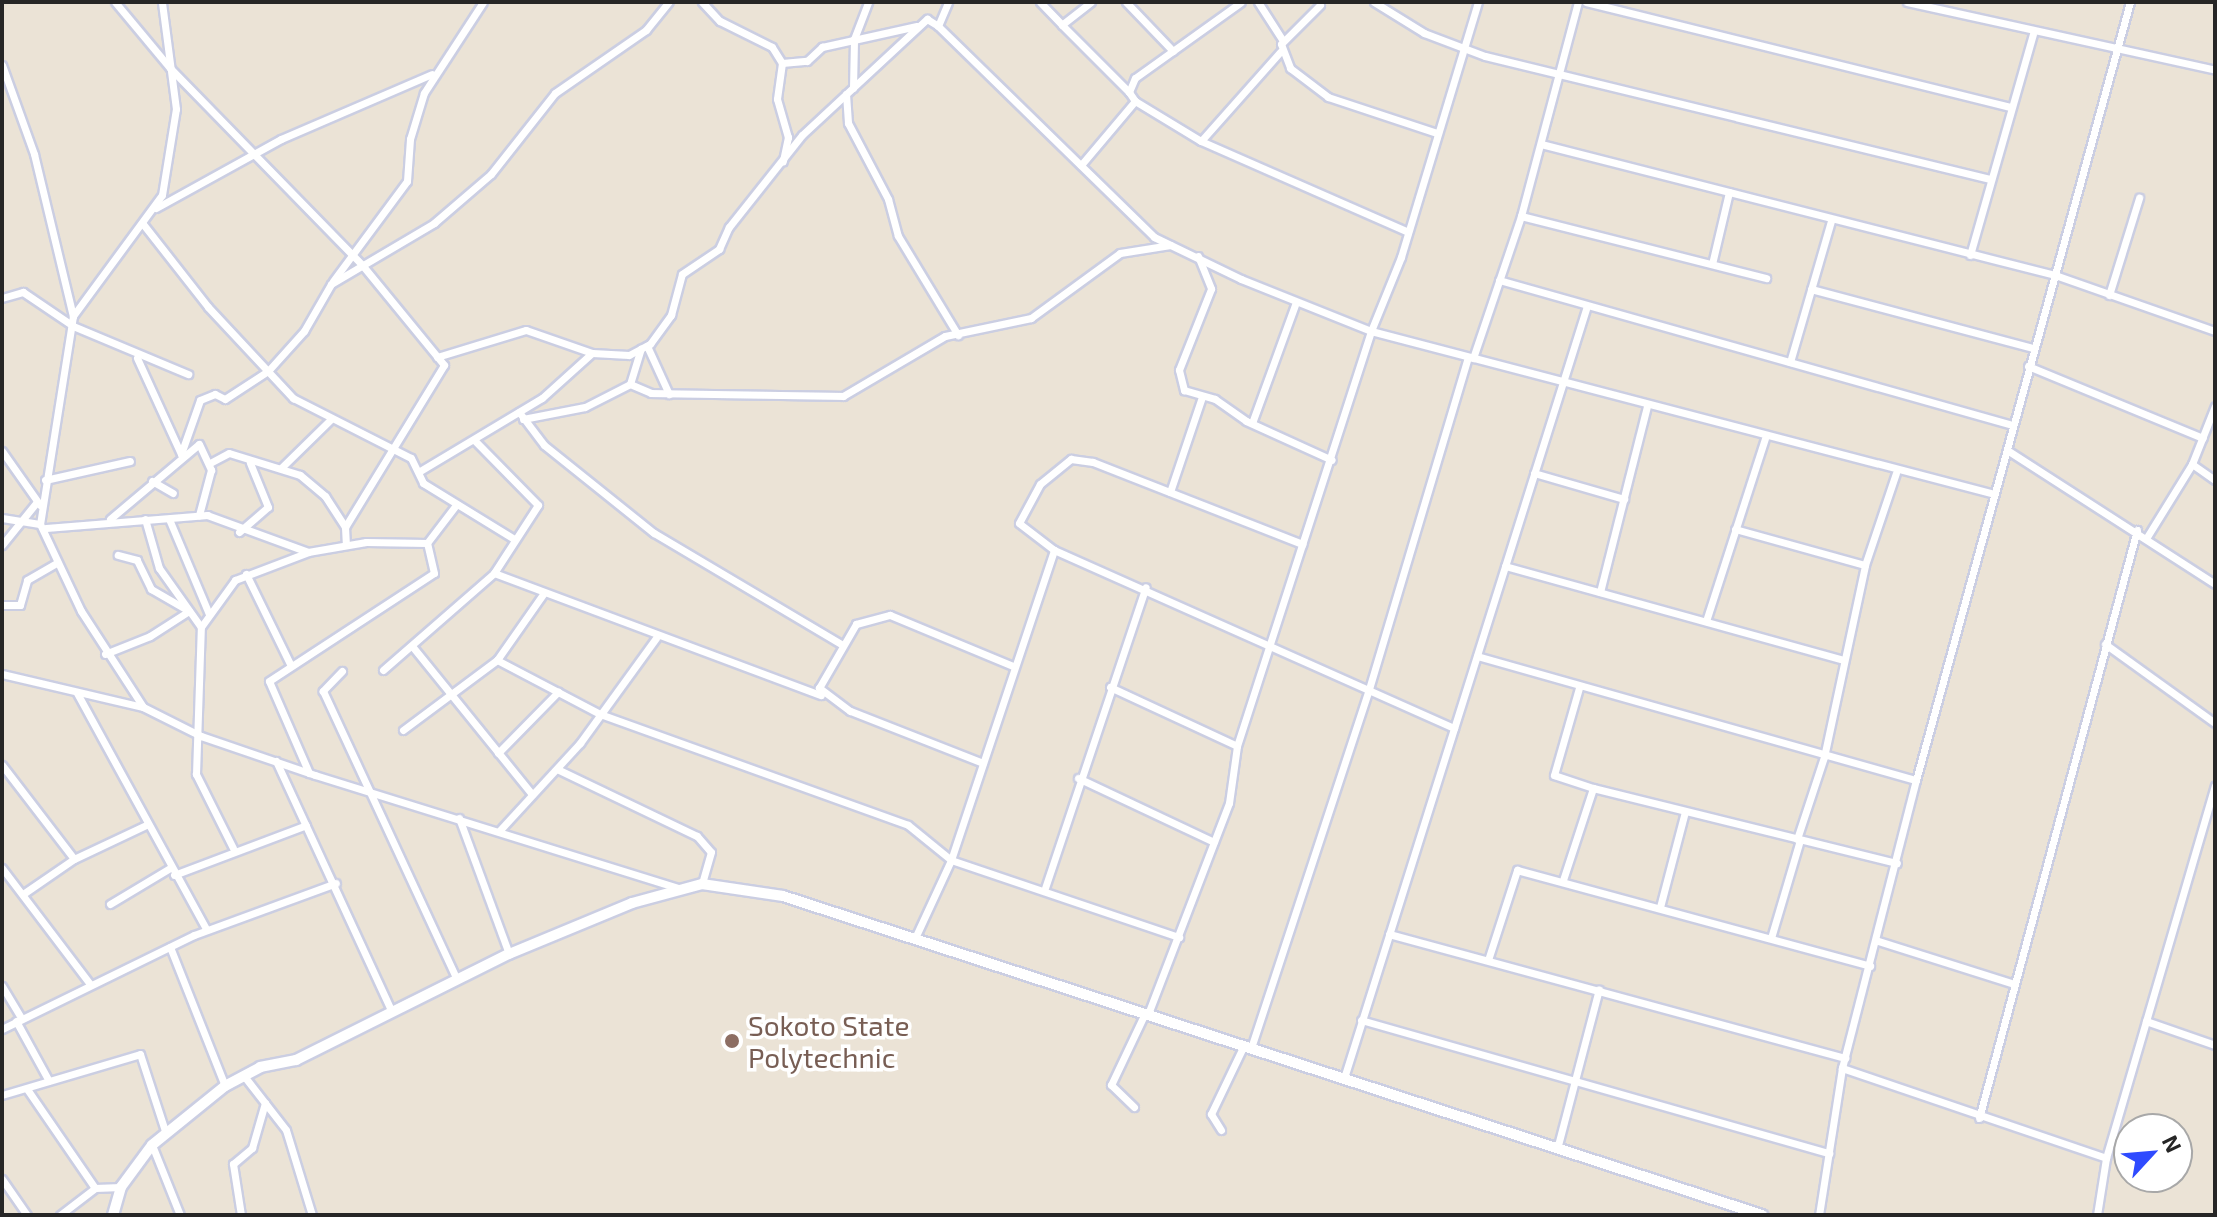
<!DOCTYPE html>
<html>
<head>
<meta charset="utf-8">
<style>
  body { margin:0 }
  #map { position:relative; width:2217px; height:1217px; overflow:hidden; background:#ebe3d6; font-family:"Exo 2",sans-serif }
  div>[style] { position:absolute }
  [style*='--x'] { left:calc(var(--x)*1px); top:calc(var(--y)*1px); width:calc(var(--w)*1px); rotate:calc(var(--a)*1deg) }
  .roads { filter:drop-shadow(2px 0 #cbcee2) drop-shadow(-2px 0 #cbcee2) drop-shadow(0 2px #cbcee2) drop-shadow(0 -2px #cbcee2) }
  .street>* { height:7px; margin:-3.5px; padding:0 3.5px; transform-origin:3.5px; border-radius:3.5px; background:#fff }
  .secondary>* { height:10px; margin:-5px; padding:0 5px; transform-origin:5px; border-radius:5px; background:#fff }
  .dots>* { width:22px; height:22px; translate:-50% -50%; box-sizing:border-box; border:4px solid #fff; border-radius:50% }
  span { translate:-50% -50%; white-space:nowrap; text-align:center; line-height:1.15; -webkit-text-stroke:7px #fff; paint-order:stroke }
  .education-label { font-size:28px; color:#785e54 }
  .left { translate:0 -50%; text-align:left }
  .frame { position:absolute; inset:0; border:4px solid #262626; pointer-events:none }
  .north { position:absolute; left:2113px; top:1113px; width:80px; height:80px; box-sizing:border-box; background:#fff; border:2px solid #a8a8a8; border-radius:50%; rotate:64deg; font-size:22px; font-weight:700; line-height:32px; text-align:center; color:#262626 }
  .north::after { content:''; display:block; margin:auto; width:28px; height:36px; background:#2f4bff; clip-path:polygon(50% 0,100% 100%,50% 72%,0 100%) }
</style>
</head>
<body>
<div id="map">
  <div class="roads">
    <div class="street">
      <div style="--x:115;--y:2;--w:86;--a:50.2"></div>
      <div style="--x:170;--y:68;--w:277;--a:45.7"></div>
      <div style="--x:363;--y:266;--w:128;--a:50.7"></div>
      <div style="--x:444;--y:365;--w:190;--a:121.4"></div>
      <div style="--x:702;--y:2;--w:26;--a:47"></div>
      <div style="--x:720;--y:21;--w:58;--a:26.6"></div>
      <div style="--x:772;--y:47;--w:19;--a:58"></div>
      <div style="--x:782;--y:63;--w:36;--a:98"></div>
      <div style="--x:777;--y:99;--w:40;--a:74"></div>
      <div style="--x:788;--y:137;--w:25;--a:102"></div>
      <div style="--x:1040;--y:2;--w:32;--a:46"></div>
      <div style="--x:1091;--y:2;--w:37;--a:142"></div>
      <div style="--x:1062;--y:25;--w:95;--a:45"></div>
      <div style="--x:1126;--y:2;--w:68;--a:46.2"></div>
      <div style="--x:1258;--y:2;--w:46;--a:57.3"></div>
      <div style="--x:1374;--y:2;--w:59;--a:31.8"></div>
      <div style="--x:1424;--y:33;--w:65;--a:20.7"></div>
      <div style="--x:1485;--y:56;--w:520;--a:13.69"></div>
      <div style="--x:1586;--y:2;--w:436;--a:13.9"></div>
      <div style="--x:1907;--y:2;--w:315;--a:12.4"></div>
      <div style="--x:1320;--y:5;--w:55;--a:135"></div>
      <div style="--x:1281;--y:44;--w:26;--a:69"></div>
      <div style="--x:1290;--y:68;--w:48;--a:37.3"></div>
      <div style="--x:1328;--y:97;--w:115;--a:18.3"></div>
      <div style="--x:938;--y:26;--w:302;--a:44.3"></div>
      <div style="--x:1154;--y:237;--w:97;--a:25.8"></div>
      <div style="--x:1241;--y:279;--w:140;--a:21.8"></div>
      <div style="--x:1371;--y:331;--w:644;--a:14.66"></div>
      <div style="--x:782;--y:63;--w:25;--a:-5"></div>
      <div style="--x:807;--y:61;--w:21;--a:-43"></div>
      <div style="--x:822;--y:47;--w:97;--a:-12.5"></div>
      <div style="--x:2;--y:65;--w:95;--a:70.2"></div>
      <div style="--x:34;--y:154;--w:167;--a:76.5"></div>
      <div style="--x:73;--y:316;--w:211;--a:99"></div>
      <div style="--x:40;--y:524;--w:96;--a:64.8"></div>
      <div style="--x:81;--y:611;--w:114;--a:57.1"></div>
      <div style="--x:853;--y:88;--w:49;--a:-88.8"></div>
      <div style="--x:854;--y:39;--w:40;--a:-69"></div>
      <div style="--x:846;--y:94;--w:29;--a:86"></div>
      <div style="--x:848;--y:123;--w:86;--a:62.2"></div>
      <div style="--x:888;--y:199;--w:38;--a:75"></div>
      <div style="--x:898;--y:236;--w:116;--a:58.8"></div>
      <div style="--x:1135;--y:101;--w:11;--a:-124"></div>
      <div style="--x:1129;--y:92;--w:15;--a:-67"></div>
      <div style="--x:1135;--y:78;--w:130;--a:-35.6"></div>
      <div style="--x:1201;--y:141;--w:119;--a:-48.4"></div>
      <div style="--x:1541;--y:144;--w:530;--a:14.3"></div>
      <div style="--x:2055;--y:275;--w:170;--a:19.3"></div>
      <div style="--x:1081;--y:165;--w:84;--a:-49.8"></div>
      <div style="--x:1135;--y:101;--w:77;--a:31.2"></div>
      <div style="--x:1201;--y:141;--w:226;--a:23.7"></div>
      <div style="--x:156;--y:208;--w:143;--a:-28.9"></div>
      <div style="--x:281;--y:139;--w:164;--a:-23.3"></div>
      <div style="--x:1521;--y:216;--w:253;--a:14.2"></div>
      <div style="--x:143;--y:224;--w:105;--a:51.9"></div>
      <div style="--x:208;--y:307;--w:125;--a:47"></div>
      <div style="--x:293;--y:398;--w:132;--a:27"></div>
      <div style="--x:411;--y:458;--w:28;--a:64"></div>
      <div style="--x:423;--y:483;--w:107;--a:31.6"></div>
      <div style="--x:1970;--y:255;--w:230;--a:-74.1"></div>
      <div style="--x:1198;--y:256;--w:35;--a:68"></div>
      <div style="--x:1211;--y:289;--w:87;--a:111.6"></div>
      <div style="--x:1179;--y:370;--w:21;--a:76"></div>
      <div style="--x:1184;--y:390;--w:32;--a:16"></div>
      <div style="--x:1215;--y:399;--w:38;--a:35"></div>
      <div style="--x:1246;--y:421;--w:94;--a:24.4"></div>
      <div style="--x:1712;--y:264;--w:74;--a:-76.7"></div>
      <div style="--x:1499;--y:280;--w:533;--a:15.78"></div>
      <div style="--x:333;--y:281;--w:124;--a:-53.5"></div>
      <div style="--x:407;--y:181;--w:42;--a:-85.9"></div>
      <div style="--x:410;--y:139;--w:48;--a:-73.1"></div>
      <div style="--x:424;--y:93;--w:108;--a:-57"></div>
      <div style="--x:1811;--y:289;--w:229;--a:14.9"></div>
      <div style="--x:2109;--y:295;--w:102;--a:-72.8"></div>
      <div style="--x:2;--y:298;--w:22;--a:-16"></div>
      <div style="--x:23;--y:292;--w:60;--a:34.2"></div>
      <div style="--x:73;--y:326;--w:125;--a:22.7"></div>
      <div style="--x:73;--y:316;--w:150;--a:-53.7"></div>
      <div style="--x:162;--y:195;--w:87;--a:-80.8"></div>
      <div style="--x:176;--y:109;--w:108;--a:-97.5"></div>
      <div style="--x:647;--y:346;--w:53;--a:65.4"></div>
      <div style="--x:437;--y:357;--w:93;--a:-16.9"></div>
      <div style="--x:526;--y:330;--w:70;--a:19.2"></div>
      <div style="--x:592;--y:353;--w:37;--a:3"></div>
      <div style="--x:629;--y:355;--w:24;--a:-28"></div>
      <div style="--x:650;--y:344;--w:36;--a:-54"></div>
      <div style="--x:671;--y:315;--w:42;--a:-75"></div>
      <div style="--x:682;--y:274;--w:45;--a:-34"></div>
      <div style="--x:719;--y:249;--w:24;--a:-66"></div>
      <div style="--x:729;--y:227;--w:117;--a:-51.6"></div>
      <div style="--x:802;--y:135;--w:171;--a:-42.9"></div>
      <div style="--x:927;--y:19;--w:13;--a:32"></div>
      <div style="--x:938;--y:26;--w:26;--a:-67"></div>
      <div style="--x:137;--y:358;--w:106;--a:65.4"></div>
      <div style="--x:181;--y:454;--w:57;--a:-70.6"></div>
      <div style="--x:200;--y:400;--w:16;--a:-22"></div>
      <div style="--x:215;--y:394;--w:11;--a:27"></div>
      <div style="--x:225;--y:399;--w:51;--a:-33.1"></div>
      <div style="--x:268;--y:371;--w:54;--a:-48"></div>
      <div style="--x:304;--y:331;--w:54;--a:-60.1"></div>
      <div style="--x:331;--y:284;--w:120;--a:-30.6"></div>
      <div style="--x:434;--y:223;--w:75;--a:-40.7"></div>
      <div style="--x:491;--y:174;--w:103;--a:-51.7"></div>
      <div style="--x:555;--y:93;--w:111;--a:-34.7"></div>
      <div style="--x:646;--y:30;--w:36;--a:-51"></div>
      <div style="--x:1473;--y:358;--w:150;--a:-71.3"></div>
      <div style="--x:1521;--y:216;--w:221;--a:-75.1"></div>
      <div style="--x:1790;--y:362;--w:147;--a:-73.8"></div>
      <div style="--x:2028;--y:366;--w:189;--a:22.4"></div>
      <div style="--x:630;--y:384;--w:37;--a:-73"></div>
      <div style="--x:519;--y:412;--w:41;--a:52.9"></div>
      <div style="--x:544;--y:445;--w:141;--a:38.7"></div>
      <div style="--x:654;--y:533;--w:217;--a:30.7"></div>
      <div style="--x:523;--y:419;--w:63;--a:-11"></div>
      <div style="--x:585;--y:407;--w:51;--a:-27.1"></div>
      <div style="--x:630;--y:384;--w:23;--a:23"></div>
      <div style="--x:651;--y:393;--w:192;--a:0.9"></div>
      <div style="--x:843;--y:396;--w:118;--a:-30.5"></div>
      <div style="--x:945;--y:336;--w:88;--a:-11.8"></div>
      <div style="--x:1031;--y:318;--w:110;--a:-36.1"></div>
      <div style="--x:1120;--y:253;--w:51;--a:-9.1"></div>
      <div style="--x:1252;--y:423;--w:129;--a:-70"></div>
      <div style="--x:2007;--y:450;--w:247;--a:32.8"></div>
      <div style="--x:2;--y:451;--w:66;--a:54.9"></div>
      <div style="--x:210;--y:463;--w:21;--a:-28"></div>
      <div style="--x:229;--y:453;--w:74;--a:17.2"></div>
      <div style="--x:300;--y:475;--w:33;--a:40"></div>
      <div style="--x:325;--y:496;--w:37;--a:57"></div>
      <div style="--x:345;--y:527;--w:17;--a:87"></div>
      <div style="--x:2192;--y:464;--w:28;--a:35"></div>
      <div style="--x:281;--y:468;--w:69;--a:-44.4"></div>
      <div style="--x:420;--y:471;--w:142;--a:-30.9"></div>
      <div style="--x:542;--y:398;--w:67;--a:-42"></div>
      <div style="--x:1534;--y:473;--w:94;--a:16.1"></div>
      <div style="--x:45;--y:480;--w:87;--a:-12.6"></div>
      <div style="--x:152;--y:481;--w:24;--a:30"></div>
      <div style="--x:1170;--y:492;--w:100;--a:-71.4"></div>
      <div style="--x:2;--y:518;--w:38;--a:9"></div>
      <div style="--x:110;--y:519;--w:116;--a:-40.1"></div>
      <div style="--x:199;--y:444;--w:29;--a:65"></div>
      <div style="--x:211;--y:470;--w:47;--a:104.9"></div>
      <div style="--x:145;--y:519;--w:51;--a:74.1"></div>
      <div style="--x:159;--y:568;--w:72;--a:54.6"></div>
      <div style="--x:169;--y:519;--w:103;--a:67.2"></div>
      <div style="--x:46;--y:528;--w:162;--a:-4.6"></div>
      <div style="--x:207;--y:515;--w:108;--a:20.1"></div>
      <div style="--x:308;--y:552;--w:59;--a:-9.8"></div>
      <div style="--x:366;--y:542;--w:61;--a:0.9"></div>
      <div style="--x:427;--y:543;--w:48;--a:-52.7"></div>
      <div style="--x:1735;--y:529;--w:135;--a:15.5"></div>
      <div style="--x:239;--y:532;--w:38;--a:-41"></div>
      <div style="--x:268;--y:507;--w:48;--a:-112.2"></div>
      <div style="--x:2147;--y:537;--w:86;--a:-58.3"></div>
      <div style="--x:2192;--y:464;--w:62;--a:-68.4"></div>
      <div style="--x:2;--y:545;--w:54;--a:-51"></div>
      <div style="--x:1054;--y:550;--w:438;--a:24"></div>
      <div style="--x:1505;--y:566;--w:351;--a:15.5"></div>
      <div style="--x:494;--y:573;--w:349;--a:20.5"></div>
      <div style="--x:246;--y:574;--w:102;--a:63.9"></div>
      <div style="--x:1600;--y:592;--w:192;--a:-75.8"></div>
      <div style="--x:2;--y:605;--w:18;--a:0"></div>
      <div style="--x:20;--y:605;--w:26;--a:-74"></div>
      <div style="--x:27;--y:580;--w:32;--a:-30"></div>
      <div style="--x:1706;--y:621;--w:192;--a:-72.1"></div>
      <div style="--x:2105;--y:644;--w:135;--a:35.7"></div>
      <div style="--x:412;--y:646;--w:191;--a:51"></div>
      <div style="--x:105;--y:654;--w:48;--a:-21.8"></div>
      <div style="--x:150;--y:636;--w:46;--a:-32.7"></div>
      <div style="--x:189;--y:611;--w:44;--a:-149.9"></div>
      <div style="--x:151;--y:589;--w:32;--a:-116"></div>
      <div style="--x:137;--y:560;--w:20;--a:-165"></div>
      <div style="--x:1477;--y:656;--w:456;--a:15.8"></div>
      <div style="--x:497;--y:660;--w:116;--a:27.7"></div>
      <div style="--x:600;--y:714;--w:327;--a:19.8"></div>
      <div style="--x:908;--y:825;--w:55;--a:39.1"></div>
      <div style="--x:951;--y:860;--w:241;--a:18.7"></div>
      <div style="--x:383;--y:670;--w:147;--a:-41.1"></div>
      <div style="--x:494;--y:573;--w:81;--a:-57.1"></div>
      <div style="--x:538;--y:505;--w:90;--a:-134.5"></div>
      <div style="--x:342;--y:671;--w:28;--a:134"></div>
      <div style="--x:323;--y:691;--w:316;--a:65.1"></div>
      <div style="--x:2;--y:674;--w:145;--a:13.2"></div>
      <div style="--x:143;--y:707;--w:65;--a:26.6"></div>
      <div style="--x:201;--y:736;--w:120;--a:18.9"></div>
      <div style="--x:315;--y:775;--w:379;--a:17.3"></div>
      <div style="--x:1110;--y:687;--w:140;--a:24.9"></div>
      <div style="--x:77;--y:693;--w:270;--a:61.3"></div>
      <div style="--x:403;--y:730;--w:117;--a:-36.7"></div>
      <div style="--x:497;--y:660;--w:82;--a:-55"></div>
      <div style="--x:498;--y:753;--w:86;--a:-45.5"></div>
      <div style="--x:276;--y:761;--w:272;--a:65.2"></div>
      <div style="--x:983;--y:763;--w:143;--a:-158.6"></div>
      <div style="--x:850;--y:711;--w:39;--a:-143"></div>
      <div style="--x:819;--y:688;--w:74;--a:-60"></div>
      <div style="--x:856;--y:624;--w:35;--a:-15"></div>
      <div style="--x:890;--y:615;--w:133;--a:22.5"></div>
      <div style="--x:2;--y:765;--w:118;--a:52.5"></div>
      <div style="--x:557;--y:769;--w:155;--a:25.6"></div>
      <div style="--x:697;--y:836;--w:21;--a:49"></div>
      <div style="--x:711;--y:852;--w:33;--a:106"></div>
      <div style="--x:309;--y:773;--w:100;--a:-113.5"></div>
      <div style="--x:269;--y:681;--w:197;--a:-33.2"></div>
      <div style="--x:434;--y:573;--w:31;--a:-103"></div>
      <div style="--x:1078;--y:778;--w:150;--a:25.2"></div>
      <div style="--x:1593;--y:788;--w:313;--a:13.9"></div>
      <div style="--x:459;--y:818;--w:145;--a:69.8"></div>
      <div style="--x:500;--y:830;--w:118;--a:-47.4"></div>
      <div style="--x:580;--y:743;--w:130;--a:-54.1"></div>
      <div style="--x:1797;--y:839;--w:86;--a:-71.8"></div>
      <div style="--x:1824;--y:757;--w:196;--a:-77.9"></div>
      <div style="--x:1865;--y:565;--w:97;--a:-71.4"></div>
      <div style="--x:233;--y:848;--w:83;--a:-116.6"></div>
      <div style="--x:196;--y:774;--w:147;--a:-88.1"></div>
      <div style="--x:201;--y:627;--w:58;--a:-54.1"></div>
      <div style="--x:235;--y:580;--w:76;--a:-20.8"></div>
      <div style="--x:2;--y:868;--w:146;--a:52.8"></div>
      <div style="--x:174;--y:875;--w:141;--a:-20.7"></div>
      <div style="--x:1563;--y:880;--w:97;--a:-71.9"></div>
      <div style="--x:1593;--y:788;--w:41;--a:-161.6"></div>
      <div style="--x:1554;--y:775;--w:91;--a:-74"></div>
      <div style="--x:1045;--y:888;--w:317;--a:-71.5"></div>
      <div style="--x:23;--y:894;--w:62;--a:-34.5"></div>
      <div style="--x:74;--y:859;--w:80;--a:-25.3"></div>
      <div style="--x:110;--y:904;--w:70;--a:-31"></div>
      <div style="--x:1660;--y:907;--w:98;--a:-75.3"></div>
      <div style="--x:1389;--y:934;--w:473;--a:15.2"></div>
      <div style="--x:915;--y:938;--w:86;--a:-65.2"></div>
      <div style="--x:951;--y:860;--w:327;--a:-71.6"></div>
      <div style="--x:1054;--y:550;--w:44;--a:-142.4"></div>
      <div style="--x:1019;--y:523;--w:44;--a:-61.7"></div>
      <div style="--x:1040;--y:484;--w:40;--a:-39"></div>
      <div style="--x:1071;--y:459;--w:22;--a:8"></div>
      <div style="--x:1093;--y:462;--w:225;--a:21.4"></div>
      <div style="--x:1771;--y:938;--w:102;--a:-73.5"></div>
      <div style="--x:1878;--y:941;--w:143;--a:17.5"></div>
      <div style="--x:170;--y:947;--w:149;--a:68.4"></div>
      <div style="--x:1488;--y:960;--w:95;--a:-72.1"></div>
      <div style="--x:1517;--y:870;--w:366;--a:15.2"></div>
      <div style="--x:2;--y:986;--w:35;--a:59"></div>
      <div style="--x:1148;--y:1014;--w:226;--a:-69"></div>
      <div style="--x:1229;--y:803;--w:58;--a:-82"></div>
      <div style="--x:1237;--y:746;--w:436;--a:-72.1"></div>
      <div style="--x:1371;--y:331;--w:80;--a:-67.9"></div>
      <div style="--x:1401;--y:257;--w:266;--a:-73.2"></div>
      <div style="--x:1361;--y:1020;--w:487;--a:15.9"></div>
      <div style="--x:16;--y:1021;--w:68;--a:61.2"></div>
      <div style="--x:2146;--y:1021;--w:73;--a:19.2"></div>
      <div style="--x:2;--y:1029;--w:214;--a:-26.1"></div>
      <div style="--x:194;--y:935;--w:151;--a:-20.1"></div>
      <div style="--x:1251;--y:1048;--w:378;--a:-71.8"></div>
      <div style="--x:1369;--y:689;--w:346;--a:-73.4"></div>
      <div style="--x:1842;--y:1068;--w:279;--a:18.8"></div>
      <div style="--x:244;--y:1076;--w:68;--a:52.1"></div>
      <div style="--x:286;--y:1130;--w:89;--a:73"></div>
      <div style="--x:1344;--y:1078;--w:809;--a:-72.53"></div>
      <div style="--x:27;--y:1089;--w:120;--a:55.5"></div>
      <div style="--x:2;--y:1095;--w:144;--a:-16.5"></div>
      <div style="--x:140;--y:1054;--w:81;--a:72"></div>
      <div style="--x:1134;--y:1107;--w:32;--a:-136"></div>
      <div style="--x:1111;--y:1085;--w:80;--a:-64.7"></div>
      <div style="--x:1979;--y:1118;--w:609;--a:-74.96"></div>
      <div style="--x:1221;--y:1130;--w:19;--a:-122"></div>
      <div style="--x:1211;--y:1114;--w:76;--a:-64.4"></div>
      <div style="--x:152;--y:1145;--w:75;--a:68.2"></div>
      <div style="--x:1557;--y:1149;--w:165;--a:-75.3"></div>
      <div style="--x:2;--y:1179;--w:44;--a:55.2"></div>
      <div style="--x:60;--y:1215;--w:44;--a:-37.6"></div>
      <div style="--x:95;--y:1188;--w:26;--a:-2"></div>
      <div style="--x:241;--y:1215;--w:52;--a:-98.9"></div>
      <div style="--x:233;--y:1164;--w:25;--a:-40"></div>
      <div style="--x:252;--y:1148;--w:47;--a:-73.9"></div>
      <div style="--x:1819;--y:1215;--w:149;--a:-81.1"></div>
      <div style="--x:1842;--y:1068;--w:297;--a:-75.6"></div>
      <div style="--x:1916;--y:780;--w:807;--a:-74.62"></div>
      <div style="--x:2097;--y:1215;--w:58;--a:-81"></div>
      <div style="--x:2106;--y:1158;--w:388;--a:-73.7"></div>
    </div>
    <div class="secondary">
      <div style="--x:113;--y:1215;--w:29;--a:-74"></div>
      <div style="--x:121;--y:1187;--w:52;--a:-53.6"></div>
      <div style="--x:152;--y:1145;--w:94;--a:-38.9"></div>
      <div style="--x:225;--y:1086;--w:40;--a:-28"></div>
      <div style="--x:260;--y:1067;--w:37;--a:-11"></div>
      <div style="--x:296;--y:1060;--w:238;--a:-26.5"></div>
      <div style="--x:509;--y:954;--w:133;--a:-22.5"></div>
      <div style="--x:632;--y:903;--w:73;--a:-15.2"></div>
      <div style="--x:702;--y:884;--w:82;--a:8.4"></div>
      <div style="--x:783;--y:896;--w:1030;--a:18.05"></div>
    </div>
  </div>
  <div class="dots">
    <div style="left:732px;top:1041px;background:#8d6e63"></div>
  </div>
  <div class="education-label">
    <span class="left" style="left:748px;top:1041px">Sokoto State<br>Polytechnic</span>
  </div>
  <div class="frame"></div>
  <div class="north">N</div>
</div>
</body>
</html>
